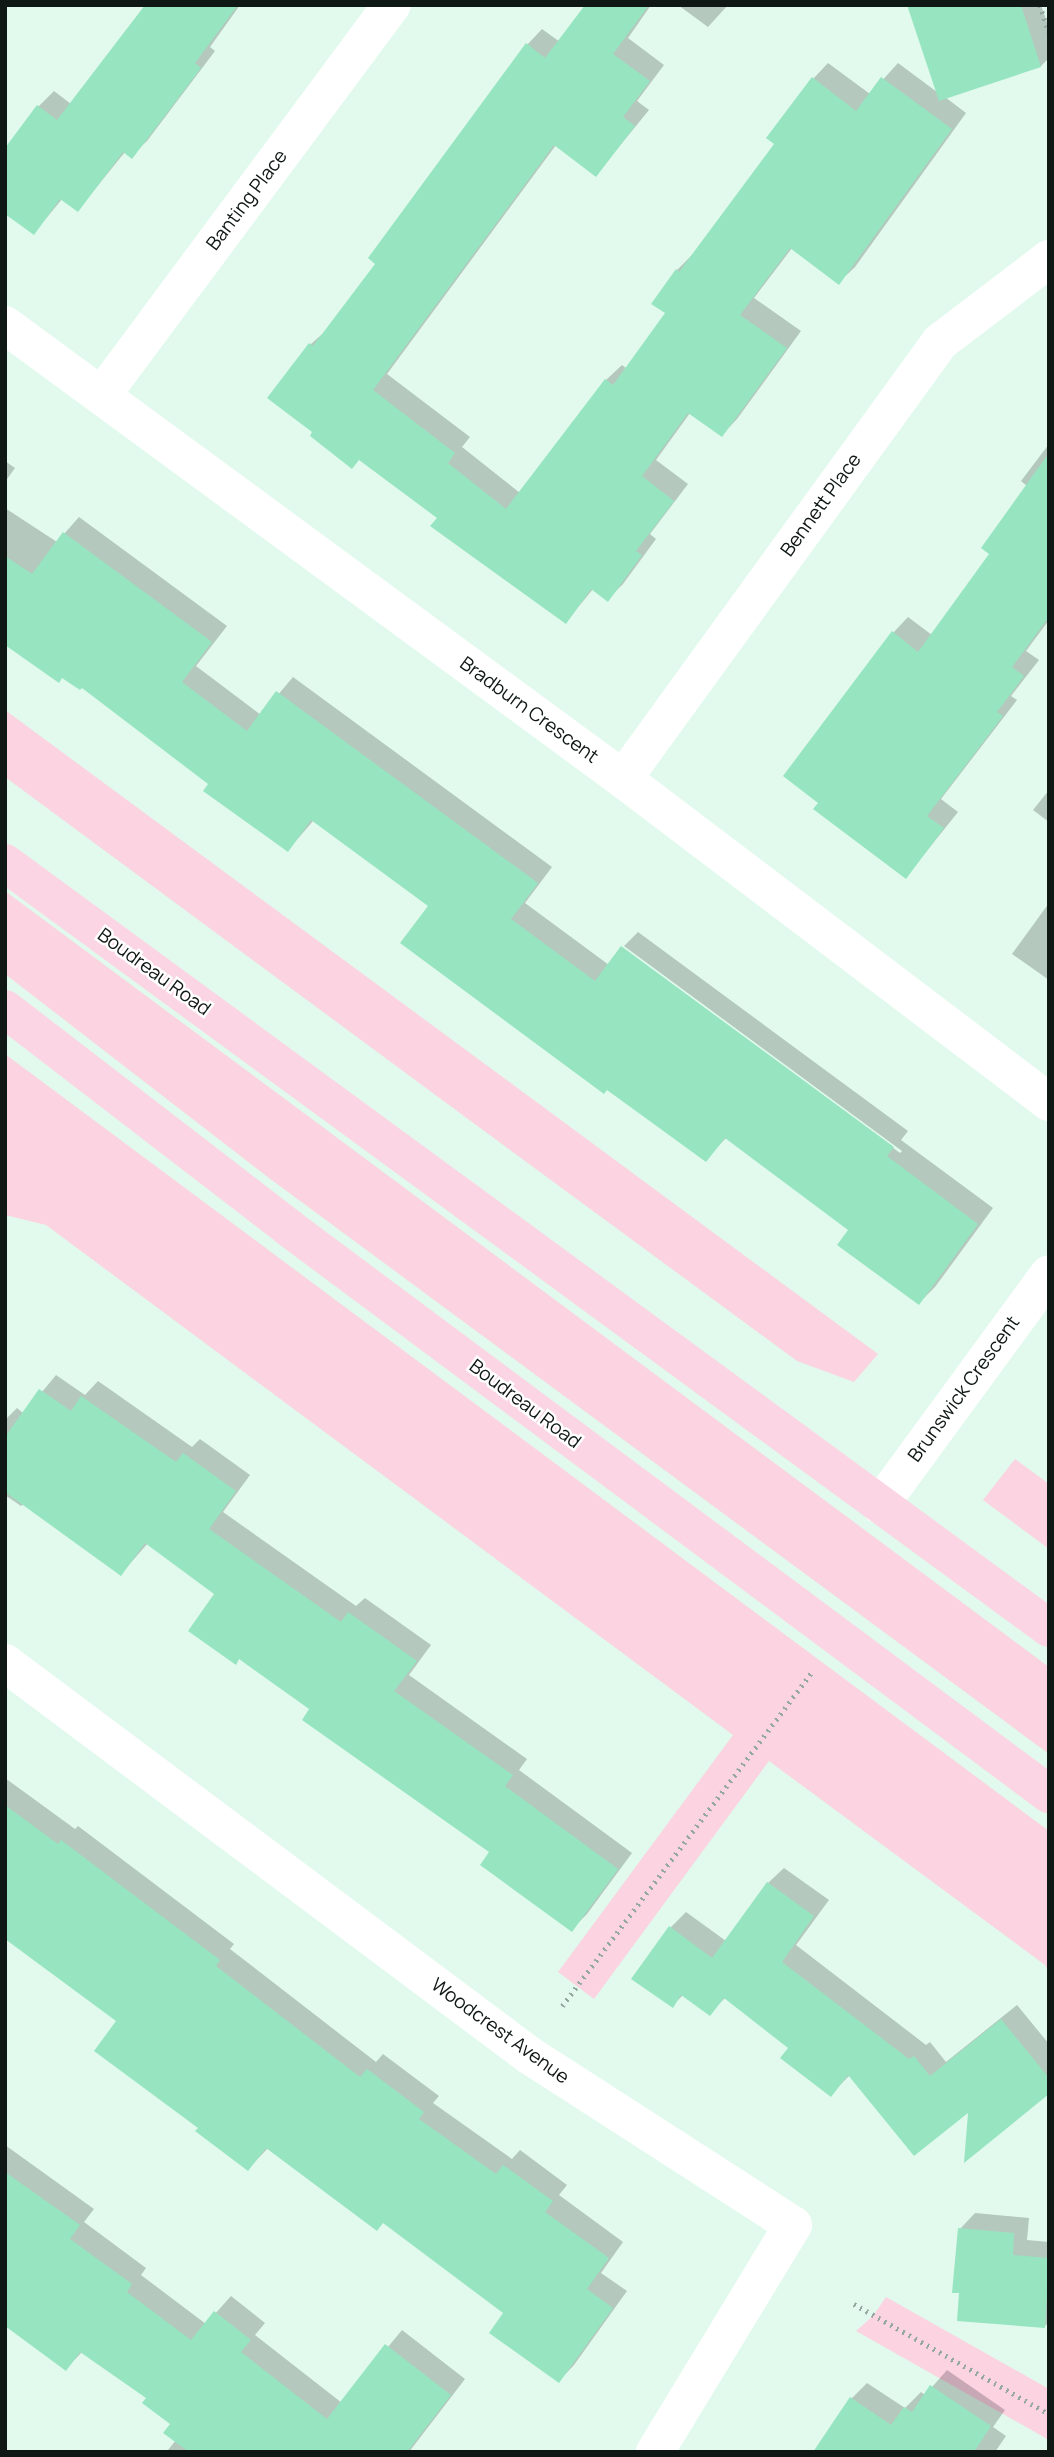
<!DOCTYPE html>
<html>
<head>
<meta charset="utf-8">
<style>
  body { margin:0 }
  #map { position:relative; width:1054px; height:2457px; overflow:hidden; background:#e1faed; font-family:Manrope,sans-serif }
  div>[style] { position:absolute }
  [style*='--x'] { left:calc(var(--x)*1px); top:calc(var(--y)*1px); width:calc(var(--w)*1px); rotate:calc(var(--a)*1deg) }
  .green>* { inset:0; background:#fbd3e1 }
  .shadow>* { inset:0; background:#0003 }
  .building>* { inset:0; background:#96e5c0 }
  .path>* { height:4.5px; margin-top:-2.25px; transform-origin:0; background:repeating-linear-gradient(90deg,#95a89f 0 2px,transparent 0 7px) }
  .minor>* { height:38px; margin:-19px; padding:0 19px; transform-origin:19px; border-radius:19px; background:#fff }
  .major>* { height:38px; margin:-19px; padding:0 19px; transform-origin:19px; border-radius:19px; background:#fbd5e3 }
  span { translate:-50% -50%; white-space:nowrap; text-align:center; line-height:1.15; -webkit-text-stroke:5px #fff; paint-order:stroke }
  .street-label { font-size:19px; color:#0f1814 }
  .frame { position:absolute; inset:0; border:7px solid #0f1814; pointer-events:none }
</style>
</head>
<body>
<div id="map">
  <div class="green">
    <div style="clip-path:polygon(5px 710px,878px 1354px,854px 1382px,797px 1361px,468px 1119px,5px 777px)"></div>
    <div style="clip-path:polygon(5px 891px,1049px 1667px,1049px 1754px,269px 1178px,5px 974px)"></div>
    <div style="clip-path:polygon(5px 1054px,1049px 1831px,1049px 1972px,1045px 1965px,769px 1761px,594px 1999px,558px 1972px,733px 1735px,46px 1225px,5px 1215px)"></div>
    <div style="clip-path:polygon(1015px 1459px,1049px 1484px,1049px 1549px,983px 1500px)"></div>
    <div style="clip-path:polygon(886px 2297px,1049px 2389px,1049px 2440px,856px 2331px,873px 2316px)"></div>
  </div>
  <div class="shadow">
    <div style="clip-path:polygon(147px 5px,240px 5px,210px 47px,215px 51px,147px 141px,131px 156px,125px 152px,78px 210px,63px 198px,34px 233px,38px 107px,54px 91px,71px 104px)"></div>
    <div style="clip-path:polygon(587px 5px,651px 5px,628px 38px,664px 65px,637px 101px,649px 110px,596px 175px,556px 145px,387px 374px,470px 437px,462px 447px,520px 493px,606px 380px,622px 365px,627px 369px,667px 313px,677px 270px,692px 255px,777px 144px,813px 79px,828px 63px,870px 94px,898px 63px,937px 92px,909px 5px,1041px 5px,1049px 28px,1049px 58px,1041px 66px,945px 97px,966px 113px,855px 267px,839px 282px,792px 248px,754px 298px,801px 331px,737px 419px,722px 435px,690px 413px,656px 460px,688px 484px,650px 534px,656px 539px,623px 584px,608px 599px,593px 589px,566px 622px,439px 518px,360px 458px,315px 432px,269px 398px,311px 344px,328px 329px,378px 264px,527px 45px,542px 29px,560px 42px)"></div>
    <div style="clip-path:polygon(678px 5px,728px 5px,708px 27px)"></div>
    <div style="clip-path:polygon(1049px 444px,1049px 620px,1026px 651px,1039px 660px,1011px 696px,1017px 700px,941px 799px,958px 812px,906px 877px,821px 803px,893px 633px,908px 617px,932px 635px,992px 553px,1027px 486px,1021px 481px)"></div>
    <div style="clip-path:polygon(5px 461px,15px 468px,5px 482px)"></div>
    <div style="clip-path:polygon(5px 508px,57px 542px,79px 517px,227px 626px,196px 666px,261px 715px,293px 677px,552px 867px,525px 903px,609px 965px,622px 949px,900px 1153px,902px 1151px,624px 946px,638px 932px,908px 1131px,901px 1140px,993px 1208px,935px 1287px,919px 1303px,850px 1230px,727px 1137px,706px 1159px,430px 905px,314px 820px,288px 850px,210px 784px,82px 686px,5px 637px)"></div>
    <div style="clip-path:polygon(1049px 790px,1049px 822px,1033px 810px)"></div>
    <div style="clip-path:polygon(1049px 903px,1049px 980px,1012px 954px)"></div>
    <div style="clip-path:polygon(56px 1375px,85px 1395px,98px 1381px,192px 1447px,200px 1439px,250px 1475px,223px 1512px,356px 1606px,365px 1598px,431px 1645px,409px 1675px,527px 1759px,519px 1770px,632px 1853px,587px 1914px,571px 1930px,492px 1852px,312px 1709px,217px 1593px,148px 1543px,121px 1574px,24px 1504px,21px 1506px,5px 1495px,5px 1420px,17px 1408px,24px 1414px)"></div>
    <div style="clip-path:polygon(5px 1778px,75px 1829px,78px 1826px,234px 1944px,230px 1949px,376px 2062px,383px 2054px,439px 2096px,433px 2103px,512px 2159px,520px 2150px,567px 2185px,559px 2195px,623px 2242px,601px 2273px,627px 2291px,574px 2365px,559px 2381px,506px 2312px,384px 2221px,268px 2148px,248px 2169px,200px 2128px,118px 2020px,5px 1937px)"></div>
    <div style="clip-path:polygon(784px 1868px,829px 1900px,796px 1945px,926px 2045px,930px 2042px,946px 2062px,1017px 2005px,1049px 2044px,1049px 2092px,850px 2075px,831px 2094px,790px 2047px,726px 1997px,710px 2013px,683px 1995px,673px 2005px,671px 1927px,686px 1912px,726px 1941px,768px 1883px)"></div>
    <div style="clip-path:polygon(5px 2145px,94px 2209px,84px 2222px,146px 2268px,141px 2275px,206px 2324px,231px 2296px,265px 2323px,255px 2335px,342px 2403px,402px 2330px,465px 2379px,409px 2452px,171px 2452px,168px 2450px,176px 2440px,172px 2424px,149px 2398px,82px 2352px,66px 2369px,5px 2325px)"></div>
    <div style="clip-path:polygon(975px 2213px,1029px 2218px,1027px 2240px,1049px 2242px,1049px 2322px,1044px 2327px,961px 2291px,960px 2229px)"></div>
    <div style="clip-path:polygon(947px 2370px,1005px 2410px,993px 2427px,1006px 2436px,995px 2452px,817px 2452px,852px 2398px,867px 2383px,905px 2408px,921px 2392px,925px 2395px)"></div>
  </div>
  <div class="building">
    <div style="clip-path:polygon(145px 5px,238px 5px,195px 63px,201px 68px,132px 159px,123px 152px,78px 212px,60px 199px,34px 235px,5px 214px,5px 148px,37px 105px,57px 120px)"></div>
    <div style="clip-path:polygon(585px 5px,649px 5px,613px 54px,650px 81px,623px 117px,635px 126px,596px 177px,554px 145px,373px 390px,455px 453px,448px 463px,506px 509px,605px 379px,613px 385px,665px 313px,651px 304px,676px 269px,679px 272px,774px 144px,766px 138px,812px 77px,856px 111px,881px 77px,952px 129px,839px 285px,790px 248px,740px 315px,787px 348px,722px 437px,688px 413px,642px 476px,674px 501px,636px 551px,642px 555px,608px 602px,591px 589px,566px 624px,430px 526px,437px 518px,359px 460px,352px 469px,310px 436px,312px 432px,267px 398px,309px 343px,313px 346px,375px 264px,368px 258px,526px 43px,545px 58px)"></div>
    <div style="clip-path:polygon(907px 5px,1021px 5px,1041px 67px,939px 101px)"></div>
    <div style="clip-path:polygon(1049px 453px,1049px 617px,1012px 667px,1024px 676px,997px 712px,1003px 716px,927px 816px,944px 828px,906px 879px,813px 809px,818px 803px,783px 776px,892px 631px,918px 652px,989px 554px,981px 548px)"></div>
    <div style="clip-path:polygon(63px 532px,212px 642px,182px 682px,247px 731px,276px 691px,538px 883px,511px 919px,595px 981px,621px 946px,894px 1147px,887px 1156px,978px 1224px,919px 1305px,837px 1245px,848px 1230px,725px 1138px,706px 1162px,607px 1090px,604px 1094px,400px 943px,428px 906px,311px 820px,288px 852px,203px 791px,208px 784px,82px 688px,80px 690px,62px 678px,59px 683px,5px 645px,5px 556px,32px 574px)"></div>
    <div style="clip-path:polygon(39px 1389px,71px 1411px,81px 1396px,176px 1462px,183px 1453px,236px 1491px,209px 1529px,341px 1622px,348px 1612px,417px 1661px,394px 1691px,513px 1775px,505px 1786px,618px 1869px,572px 1932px,480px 1865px,489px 1852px,302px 1720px,309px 1709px,239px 1659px,236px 1665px,188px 1631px,214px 1594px,145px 1543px,121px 1576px,5px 1492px,5px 1437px)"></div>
    <div style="clip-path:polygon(5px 1805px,58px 1844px,61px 1840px,220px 1960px,216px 1966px,360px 2077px,367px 2069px,424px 2112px,419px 2119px,496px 2174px,503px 2165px,553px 2201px,545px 2212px,609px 2258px,587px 2289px,613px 2308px,559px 2383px,489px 2333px,503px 2313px,383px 2223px,377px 2231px,266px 2148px,248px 2171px,195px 2131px,198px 2128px,94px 2051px,116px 2021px,5px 1939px)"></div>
    <div style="clip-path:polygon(767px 1882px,814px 1916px,782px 1962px,909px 2059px,914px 2056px,930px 2076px,1001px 2019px,1049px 2078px,1049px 2094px,964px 2163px,968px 2113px,914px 2156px,848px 2075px,831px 2097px,780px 2058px,788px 2048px,724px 1998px,710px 2016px,681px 1995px,673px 2008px,631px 1979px,669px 1926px,712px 1958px)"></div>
    <div style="clip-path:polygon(5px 2172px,80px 2225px,70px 2239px,132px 2284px,127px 2292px,191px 2340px,214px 2311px,251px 2340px,241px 2352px,327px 2419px,385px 2344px,451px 2395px,407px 2452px,189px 2452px,163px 2433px,170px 2424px,142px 2403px,146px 2398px,80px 2352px,66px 2371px,5px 2326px)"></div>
    <div style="clip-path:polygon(958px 2228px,1014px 2233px,1013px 2255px,1049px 2258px,1045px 2328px,957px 2321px,959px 2293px,952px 2293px)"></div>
    <div style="clip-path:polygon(930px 2385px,991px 2426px,974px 2452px,813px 2452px,850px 2397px,891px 2425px,904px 2407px,912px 2412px)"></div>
  </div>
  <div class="path">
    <div style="--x:1040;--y:5;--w:29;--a:72"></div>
    <div style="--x:562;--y:2006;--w:416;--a:-53.2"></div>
    <div style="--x:854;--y:2304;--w:224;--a:29.4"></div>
  </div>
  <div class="minor">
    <div style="--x:5;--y:325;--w:767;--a:36.3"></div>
    <div style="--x:623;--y:779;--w:535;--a:37.17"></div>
    <div style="--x:102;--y:395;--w:486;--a:-53.4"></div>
    <div style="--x:623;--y:779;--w:540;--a:-54.04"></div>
    <div style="--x:940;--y:342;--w:137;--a:-37.3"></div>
    <div style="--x:880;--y:1505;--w:286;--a:-53.8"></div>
    <div style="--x:5;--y:1663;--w:654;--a:36.8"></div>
    <div style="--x:529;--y:2055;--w:314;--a:32.8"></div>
    <div style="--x:793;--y:2225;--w:266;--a:121.3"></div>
  </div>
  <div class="major">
    <div style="--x:5;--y:863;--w:1294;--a:36.23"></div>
    <div style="--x:5;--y:1009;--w:359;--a:37.6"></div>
    <div style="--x:289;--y:1228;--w:948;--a:36.68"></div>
  </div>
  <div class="street-label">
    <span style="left:247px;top:200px;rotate:-53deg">Banting Place</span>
    <span style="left:821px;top:505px;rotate:-54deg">Bennett Place</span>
    <span style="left:529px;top:710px;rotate:36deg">Bradburn Crescent</span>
    <span style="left:154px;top:972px;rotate:36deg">Boudreau Road</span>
    <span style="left:964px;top:1389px;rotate:-54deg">Brunswick Crescent</span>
    <span style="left:525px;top:1404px;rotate:37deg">Boudreau Road</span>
    <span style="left:500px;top:2031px;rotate:36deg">Woodcrest Avenue</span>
  </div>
  <div class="frame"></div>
</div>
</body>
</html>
